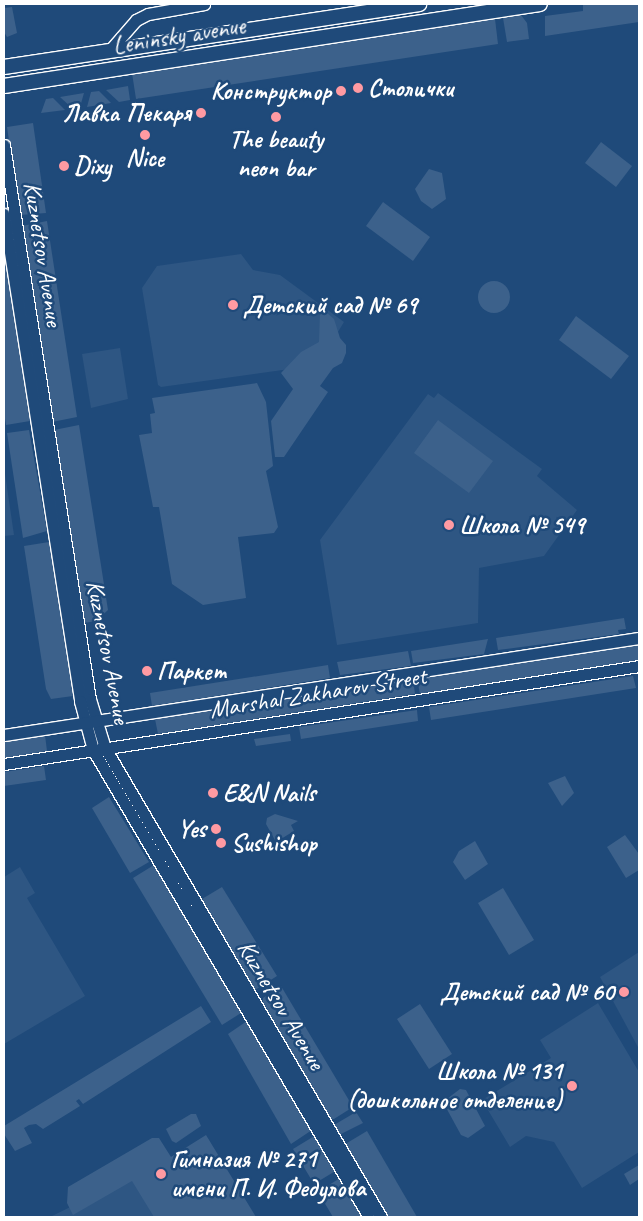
<!DOCTYPE html>
<html>
<head>
<meta charset="utf-8">
<style>
  body { margin:0 }
  #map { position:relative; width:643px; height:1221px; overflow:hidden; background:#1f4a7a; font-family:Caveat,sans-serif }
  div>[style] { position:absolute }
  [style*='--x'] { left:calc(var(--x)*1px); top:calc(var(--y)*1px); width:calc(var(--w)*1px); rotate:calc(var(--a)*1deg) }
  .built>* { inset:0; background:#2e5683 }
  .green>* { inset:0; background:#3c618b }
  .round { border-radius:50% }
  .roads { filter:drop-shadow(1px 0 #fff) drop-shadow(-1px 0 #fff) drop-shadow(0 1px #fff) drop-shadow(0 -1px #fff) }
  .minor>* { height:11px; margin:-5.5px; padding:0 5.5px; transform-origin:5.5px; border-radius:5.5px; background:#1f4a7a }
  .major>* { height:14px; margin:-7px; padding:0 7px; transform-origin:7px; border-radius:7px; background:#1f4a7a }
  .dots>* { width:14px; height:14px; translate:-50% -50%; box-sizing:border-box; border:2px solid #1f4a7a; border-radius:50% }
  span { translate:-50% -50%; white-space:nowrap; text-align:center; line-height:1.15; -webkit-text-stroke:5px #1f4a7a; paint-order:stroke }
  .street-label { font-size:25px; color:#fff }
  .poi-label { font-size:25px; color:#fff; font-weight:700 }
  .left { translate:0 -50%; text-align:left }
  .right { translate:-100% -50%; text-align:right }
  .frame { position:absolute; inset:0; border:5px solid #fff; pointer-events:none }
</style>
</head>
<body>
<div id="map">
  <div class="built">
    <div style="clip-path:polygon(241px 254px,253px 270px,280px 275px,344px 322px,318px 365px,161px 387px,158px 385px,142px 288px,157px 266px)"></div>
    <div style="clip-path:polygon(120px 348px,128px 399px,91px 408px,82px 354px)"></div>
    <div style="clip-path:polygon(438px 393px,542px 469px,537px 476px,577px 510px,544px 556px,479px 568px,478px 623px,337px 645px,320px 540px,428px 394px,434px 398px)"></div>
    <div style="clip-path:polygon(4px 467px,14px 535px,4px 536px)"></div>
    <div style="clip-path:polygon(20px 867px,35px 893px,27px 898px,85px 996px,4px 1044px,4px 877px)"></div>
    <div style="clip-path:polygon(639px 952px,639px 1049px,600px 977px)"></div>
    <div style="clip-path:polygon(598px 1003px,639px 1072px,639px 1152px,582px 1188px,554px 1142px,526px 1136px,510px 1147px,482px 1100px,551px 1058px,540px 1040px)"></div>
    <div style="clip-path:polygon(199px 1140px,244px 1217px,52px 1216px,166px 1160px)"></div>
  </div>
  <div class="green">
    <div style="clip-path:polygon(639px 4px,639px 22px,545px 36px,545px 16px,583px 11px,583px 5px,590px 4px)"></div>
    <div style="clip-path:polygon(12px 7px,17px 33px,7px 37px,4px 32px,4px 8px)"></div>
    <div style="clip-path:polygon(521px 15px,527px 23px,529px 39px,507px 42px,503px 18px)"></div>
    <div style="clip-path:polygon(495px 19px,498px 44px,136px 99px,132px 73px)"></div>
    <div style="clip-path:polygon(128px 86px,130px 100px,119px 102px,106px 90px)"></div>
    <div style="clip-path:polygon(99px 91px,111px 103px,87px 107px,91px 92px)"></div>
    <div style="clip-path:polygon(84px 93px,80px 107px,72px 108px,60px 97px)"></div>
    <div style="clip-path:polygon(53px 98px,65px 110px,41px 113px,46px 99px)"></div>
    <div style="clip-path:polygon(33px 123px,46px 213px,20px 215px,7px 127px)"></div>
    <div style="clip-path:polygon(601px 142px,632px 166px,616px 187px,585px 163px)"></div>
    <div style="clip-path:polygon(429px 169px,442px 173px,446px 199px,432px 209px,421px 201px,415px 189px)"></div>
    <div style="clip-path:polygon(383px 202px,430px 237px,413px 261px,366px 226px)"></div>
    <div style="clip-path:polygon(47px 221px,77px 417px,52px 422px,22px 226px)"></div>
    <div style="clip-path:polygon(4px 250px,30px 421px,6px 425px,4px 413px)"></div>
    <div class="round" style="left:478px;top:281px;width:32px;height:32px"></div>
    <div style="clip-path:polygon(320px 312px,326px 312px,334px 319px,340px 338px,346px 345px,346px 353px,342px 363px,333px 368px,320px 386px,328px 392px,284px 457px,275px 457px,271px 421px,293px 389px,281px 373px,301px 352px,319px 342px)"></div>
    <div style="clip-path:polygon(576px 316px,629px 356px,611px 379px,559px 340px)"></div>
    <div style="clip-path:polygon(257px 383px,266px 402px,273px 466px,266px 471px,278px 527px,274px 533px,238px 537px,246px 598px,203px 605px,172px 584px,159px 507px,153px 507px,139px 435px,152px 433px,150px 414px,155px 413px,152px 398px)"></div>
    <div style="clip-path:polygon(438px 420px,493px 461px,469px 493px,414px 453px)"></div>
    <div style="clip-path:polygon(79px 425px,108px 610px,96px 621px,84px 623px,54px 430px)"></div>
    <div style="clip-path:polygon(29px 430px,47px 531px,23px 538px,7px 433px)"></div>
    <div style="clip-path:polygon(49px 542px,73px 696px,51px 699px,46px 689px,24px 546px)"></div>
    <div style="clip-path:polygon(624px 618px,626px 629px,618px 630px,619px 634px,498px 650px,496px 638px)"></div>
    <div style="clip-path:polygon(488px 639px,484px 654px,413px 663px,411px 651px)"></div>
    <div style="clip-path:polygon(639px 644px,639px 660px,420px 694px,417px 679px)"></div>
    <div style="clip-path:polygon(408px 651px,411px 666px,340px 675px,337px 662px)"></div>
    <div style="clip-path:polygon(328px 665px,330px 678px,152px 706px,150px 693px)"></div>
    <div style="clip-path:polygon(633px 676px,636px 688px,431px 720px,429px 707px)"></div>
    <div style="clip-path:polygon(413px 679px,415px 694px,158px 734px,155px 719px)"></div>
    <div style="clip-path:polygon(417px 710px,418px 721px,301px 739px,299px 727px)"></div>
    <div style="clip-path:polygon(290px 734px,291px 741px,256px 746px,254px 739px)"></div>
    <div style="clip-path:polygon(45px 735px,47px 751px,4px 758px,4px 742px)"></div>
    <div style="clip-path:polygon(44px 766px,46px 780px,4px 786px,4px 772px)"></div>
    <div style="clip-path:polygon(565px 776px,574px 793px,562px 806px,548px 783px)"></div>
    <div style="clip-path:polygon(109px 797px,149px 862px,130px 873px,92px 808px)"></div>
    <div style="clip-path:polygon(275px 814px,298px 821px,291px 825px,294px 831px,276px 842px,266px 824px,267px 818px)"></div>
    <div style="clip-path:polygon(625px 835px,639px 854px,639px 870px,626px 878px,607px 847px)"></div>
    <div style="clip-path:polygon(475px 841px,488px 864px,465px 880px,453px 862px,459px 851px)"></div>
    <div style="clip-path:polygon(154px 865px,241px 1013px,222px 1025px,133px 878px)"></div>
    <div style="clip-path:polygon(222px 887px,277px 976px,255px 990px,202px 899px)"></div>
    <div style="clip-path:polygon(503px 888px,534px 940px,509px 955px,478px 903px)"></div>
    <div style="clip-path:polygon(281px 986px,353px 1107px,334px 1119px,330px 1119px,263px 1002px,263px 998px)"></div>
    <div style="clip-path:polygon(420px 1004px,452px 1054px,429px 1069px,397px 1019px)"></div>
    <div style="clip-path:polygon(201px 1006px,211px 1022px,83px 1104px,79px 1099px,76px 1101px,80px 1106px,43px 1129px,36px 1124px,29px 1125px,24px 1128px,32px 1143px,15px 1151px,4px 1134px,4px 1126px)"></div>
    <div style="clip-path:polygon(247px 1021px,312px 1130px,291px 1144px,228px 1034px)"></div>
    <div style="clip-path:polygon(460px 1089px,466px 1090px,485px 1126px,468px 1138px,461px 1135px,443px 1102px)"></div>
    <div style="clip-path:polygon(356px 1112px,363px 1123px,339px 1135px,334px 1125px)"></div>
    <div style="clip-path:polygon(191px 1114px,196px 1114px,201px 1126px,176px 1143px,172px 1141px,166px 1129px)"></div>
    <div style="clip-path:polygon(367px 1131px,417px 1217px,387px 1217px,346px 1149px,347px 1143px)"></div>
    <div style="clip-path:polygon(206px 1135px,256px 1217px,154px 1217px,132px 1181px,73px 1215px,67px 1203px,68px 1187px,152px 1138px,159px 1138px,171px 1157px)"></div>
    <div style="clip-path:polygon(316px 1135px,337px 1170px,314px 1184px,293px 1149px)"></div>
    <div style="clip-path:polygon(639px 1165px,639px 1179px,630px 1185px,624px 1174px)"></div>
    <div style="clip-path:polygon(340px 1178px,363px 1217px,333px 1217px,318px 1192px)"></div>
  </div>
  <div class="roads">
    <div class="minor">
      <div style="--x:109;--y:51;--w:41;--a:-48.9"></div>
      <div style="--x:136;--y:20;--w:13;--a:-27"></div>
      <div style="--x:148;--y:14;--w:57;--a:-10.1"></div>
      <div style="--x:4;--y:145;--w:561;--a:81.18"></div>
      <div style="--x:90;--y:699;--w:51;--a:73"></div>
      <div style="--x:105;--y:748;--w:544;--a:59.52"></div>
      <div style="--x:4;--y:214;--w:493;--a:81.1"></div>
      <div style="--x:80;--y:701;--w:51;--a:75.1"></div>
      <div style="--x:93;--y:750;--w:542;--a:59.42"></div>
      <div style="--x:4;--y:735;--w:642;--a:-8.69"></div>
      <div style="--x:4;--y:764;--w:643;--a:-8.77"></div>
    </div>
    <div class="major">
      <div style="--x:4;--y:67;--w:420;--a:-8.6"></div>
      <div style="--x:4;--y:86;--w:542;--a:-8.7"></div>
    </div>
  </div>
  <div class="dots">
    <div style="left:358px;top:88px;background:#ff9aa2"></div>
    <div style="left:341px;top:91px;background:#ff9aa2"></div>
    <div style="left:201px;top:113px;background:#ff9aa2"></div>
    <div style="left:276px;top:117px;background:#ff9aa2"></div>
    <div style="left:145px;top:135px;background:#ff9aa2"></div>
    <div style="left:64px;top:166px;background:#ff9aa2"></div>
    <div style="left:233px;top:305px;background:#ff9aa2"></div>
    <div style="left:449px;top:525px;background:#ff9aa2"></div>
    <div style="left:147px;top:671px;background:#ff9aa2"></div>
    <div style="left:213px;top:793px;background:#ff9aa2"></div>
    <div style="left:216px;top:829px;background:#ff9aa2"></div>
    <div style="left:221px;top:843px;background:#ff9aa2"></div>
    <div style="left:624px;top:992px;background:#ff9aa2"></div>
    <div style="left:572px;top:1086px;background:#ff9aa2"></div>
    <div style="left:161px;top:1174px;background:#ff9aa2"></div>
  </div>
  <div class="street-label">
    <span style="left:179px;top:36px;rotate:-9deg">Leninsky avenue</span>
    <span style="left:43px;top:254px;rotate:81deg">Kuznetsov Avenue</span>
    <span style="left:108px;top:652px;rotate:79deg">Kuznetsov Avenue</span>
    <span style="left:318px;top:693px;rotate:-9deg">Marshal Zakharov Street</span>
    <span style="left:281px;top:1005px;rotate:59deg">Kuznetsov Avenue</span>
  </div>
  <div class="poi-label">
    <span class="left" style="left:368px;top:88px">Столички</span>
    <span class="right" style="left:331px;top:91px">Конструктор</span>
    <span class="right" style="left:191px;top:113px">Лавка Пекаря</span>
    <span style="left:276px;top:154px">The beauty<br>neon bar</span>
    <span style="left:145px;top:158px">Nice</span>
    <span class="left" style="left:74px;top:166px">Dixy</span>
    <span class="left" style="left:243px;top:305px">Детский сад № 69</span>
    <span class="left" style="left:459px;top:525px">Школа № 549</span>
    <span class="left" style="left:157px;top:671px">Паркет</span>
    <span class="left" style="left:223px;top:793px">E&amp;N Nails</span>
    <span class="right" style="left:206px;top:829px">Yes</span>
    <span class="left" style="left:231px;top:843px">Sushishop</span>
    <span class="right" style="left:614px;top:992px">Детский сад № 60</span>
    <span class="right" style="left:562px;top:1086px">Школа № 131<br>(дошкольное отделение)</span>
    <span class="left" style="left:171px;top:1174px">Гимназия № 271<br>имени П. И. Федулова</span>
  </div>
  <div class="frame"></div>
</div>
</body>
</html>
